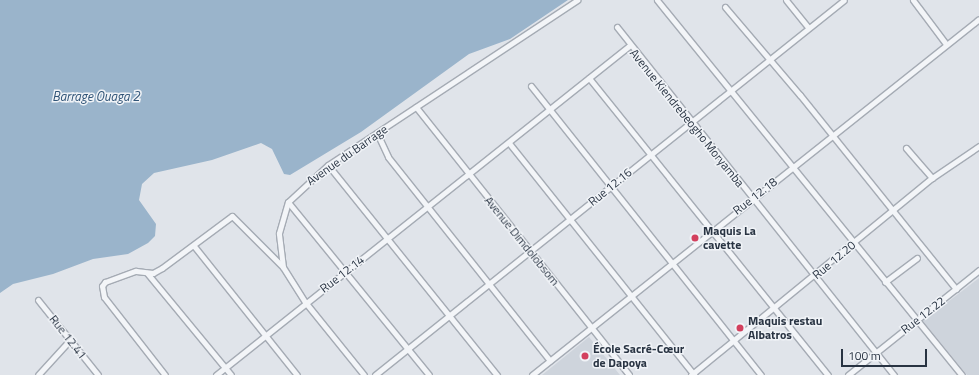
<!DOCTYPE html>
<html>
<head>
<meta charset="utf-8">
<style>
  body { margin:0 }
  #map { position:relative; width:979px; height:375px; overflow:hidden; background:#e0e4ea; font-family:"Titillium Web",sans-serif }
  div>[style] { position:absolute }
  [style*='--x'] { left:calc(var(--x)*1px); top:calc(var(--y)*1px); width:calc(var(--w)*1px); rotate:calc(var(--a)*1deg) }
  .built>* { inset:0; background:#ced4dc }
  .water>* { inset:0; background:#9ab4cb }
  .roads { filter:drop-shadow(1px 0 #a5abb4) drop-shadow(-1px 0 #a5abb4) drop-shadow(0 1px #a5abb4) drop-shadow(0 -1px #a5abb4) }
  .minor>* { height:5px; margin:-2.5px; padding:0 2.5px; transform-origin:2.5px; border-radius:2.5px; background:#f3f5f8 }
  .dots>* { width:11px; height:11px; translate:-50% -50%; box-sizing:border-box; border:2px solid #f0f3f7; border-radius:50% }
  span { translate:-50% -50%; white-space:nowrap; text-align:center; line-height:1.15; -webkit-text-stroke:3px #f0f3f7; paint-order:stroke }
  .street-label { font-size:12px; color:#283342 }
  .poi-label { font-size:12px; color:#283342; font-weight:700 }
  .left { translate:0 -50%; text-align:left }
  .water-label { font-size:13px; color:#305477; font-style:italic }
  .scale { position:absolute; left:841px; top:349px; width:86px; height:18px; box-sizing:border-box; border:2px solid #283342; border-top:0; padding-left:5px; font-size:12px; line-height:14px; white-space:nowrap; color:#283342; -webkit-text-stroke:3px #f0f3f7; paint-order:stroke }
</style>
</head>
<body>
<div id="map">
  <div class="built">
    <div style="clip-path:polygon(979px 278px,979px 375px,967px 375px,923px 321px)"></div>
    <div style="clip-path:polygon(589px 337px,620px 375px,542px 375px)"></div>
  </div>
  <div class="water">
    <div style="clip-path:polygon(0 0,568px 0,510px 39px,469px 54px,361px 132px,290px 175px,284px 174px,272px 149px,261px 143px,212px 160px,154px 173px,142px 184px,139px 200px,156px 224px,155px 236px,148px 243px,128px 254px,93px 259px,53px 274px,13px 284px,0 293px)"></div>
  </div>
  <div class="roads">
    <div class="minor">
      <div style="--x:657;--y:0;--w:483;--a:50.9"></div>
      <div style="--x:786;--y:0;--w:35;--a:51"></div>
      <div style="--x:913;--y:0;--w:55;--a:53.1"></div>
      <div style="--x:725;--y:7;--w:116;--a:49.6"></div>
      <div style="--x:800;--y:95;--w:249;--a:51.2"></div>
      <div style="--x:617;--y:27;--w:445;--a:51.5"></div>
      <div style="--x:589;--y:78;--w:381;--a:51.2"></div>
      <div style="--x:531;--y:86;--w:369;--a:51.5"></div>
      <div style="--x:416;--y:107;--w:342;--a:51.5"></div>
      <div style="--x:377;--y:133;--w:26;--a:65"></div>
      <div style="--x:388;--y:157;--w:260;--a:51.5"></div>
      <div style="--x:509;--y:143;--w:297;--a:51.4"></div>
      <div style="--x:906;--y:148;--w:40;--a:49"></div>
      <div style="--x:328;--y:165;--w:270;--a:51.2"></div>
      <div style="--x:288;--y:202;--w:223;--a:50.8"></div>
      <div style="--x:194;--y:246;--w:165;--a:51.4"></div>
      <div style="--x:147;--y:273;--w:132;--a:50.5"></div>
      <div style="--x:885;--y:282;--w:40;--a:-37"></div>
      <div style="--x:38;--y:300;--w:96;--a:51.3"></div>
      <div style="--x:38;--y:375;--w:47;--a:-47.6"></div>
      <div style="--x:165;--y:375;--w:99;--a:-128"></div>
      <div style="--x:104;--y:297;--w:11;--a:-100"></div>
      <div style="--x:102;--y:286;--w:5;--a:-53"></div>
      <div style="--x:105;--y:282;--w:33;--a:-20"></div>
      <div style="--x:136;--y:271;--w:17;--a:7"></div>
      <div style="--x:153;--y:273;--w:10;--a:-29"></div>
      <div style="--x:162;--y:268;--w:87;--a:-36.6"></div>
      <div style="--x:232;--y:216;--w:71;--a:45"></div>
      <div style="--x:216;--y:375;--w:528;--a:-38.54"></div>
      <div style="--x:364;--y:375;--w:94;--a:-128.9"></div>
      <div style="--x:305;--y:302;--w:41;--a:-122.2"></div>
      <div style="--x:283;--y:267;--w:34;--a:-97"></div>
      <div style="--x:279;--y:233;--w:32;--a:-74"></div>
      <div style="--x:288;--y:202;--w:54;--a:-42.8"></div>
      <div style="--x:328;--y:165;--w:299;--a:-33.5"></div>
      <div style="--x:375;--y:375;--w:600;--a:-38.64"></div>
      <div style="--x:532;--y:375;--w:571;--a:-38.53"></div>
      <div style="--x:691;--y:375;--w:311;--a:-39.3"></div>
      <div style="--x:932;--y:178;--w:57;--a:-34.2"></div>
      <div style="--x:848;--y:375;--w:168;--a:-38.7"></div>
    </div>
  </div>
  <div class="dots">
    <div style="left:695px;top:238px;background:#d3405e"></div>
    <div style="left:740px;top:328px;background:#d3405e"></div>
    <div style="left:585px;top:356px;background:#d3405e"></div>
  </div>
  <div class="street-label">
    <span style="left:687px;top:118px;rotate:51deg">Avenue Kiendrebeogho Moryamba</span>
    <span style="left:347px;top:155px;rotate:-35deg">Avenue du Barrage</span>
    <span style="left:610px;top:187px;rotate:-39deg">Rue 12.16</span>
    <span style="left:755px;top:196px;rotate:-38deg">Rue 12.18</span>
    <span style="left:522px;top:241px;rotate:51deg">Avenue Dimdolobsom</span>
    <span style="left:834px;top:260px;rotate:-40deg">Rue 12.20</span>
    <span style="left:342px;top:274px;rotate:-38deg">Rue 12.14</span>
    <span style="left:923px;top:315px;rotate:-38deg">Rue 12.22</span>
    <span style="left:68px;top:337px;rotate:52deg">Rue 12.41</span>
  </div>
  <div class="poi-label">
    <span class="left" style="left:703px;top:238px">Maquis La<br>cavette</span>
    <span class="left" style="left:748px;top:328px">Maquis restau<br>Albatros</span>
    <span class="left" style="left:593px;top:356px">École Sacré-Cœur<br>de Dapoya</span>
  </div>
  <div class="water-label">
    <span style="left:96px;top:96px">Barrage Ouaga 2</span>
  </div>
  <div class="scale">100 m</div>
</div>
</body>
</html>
